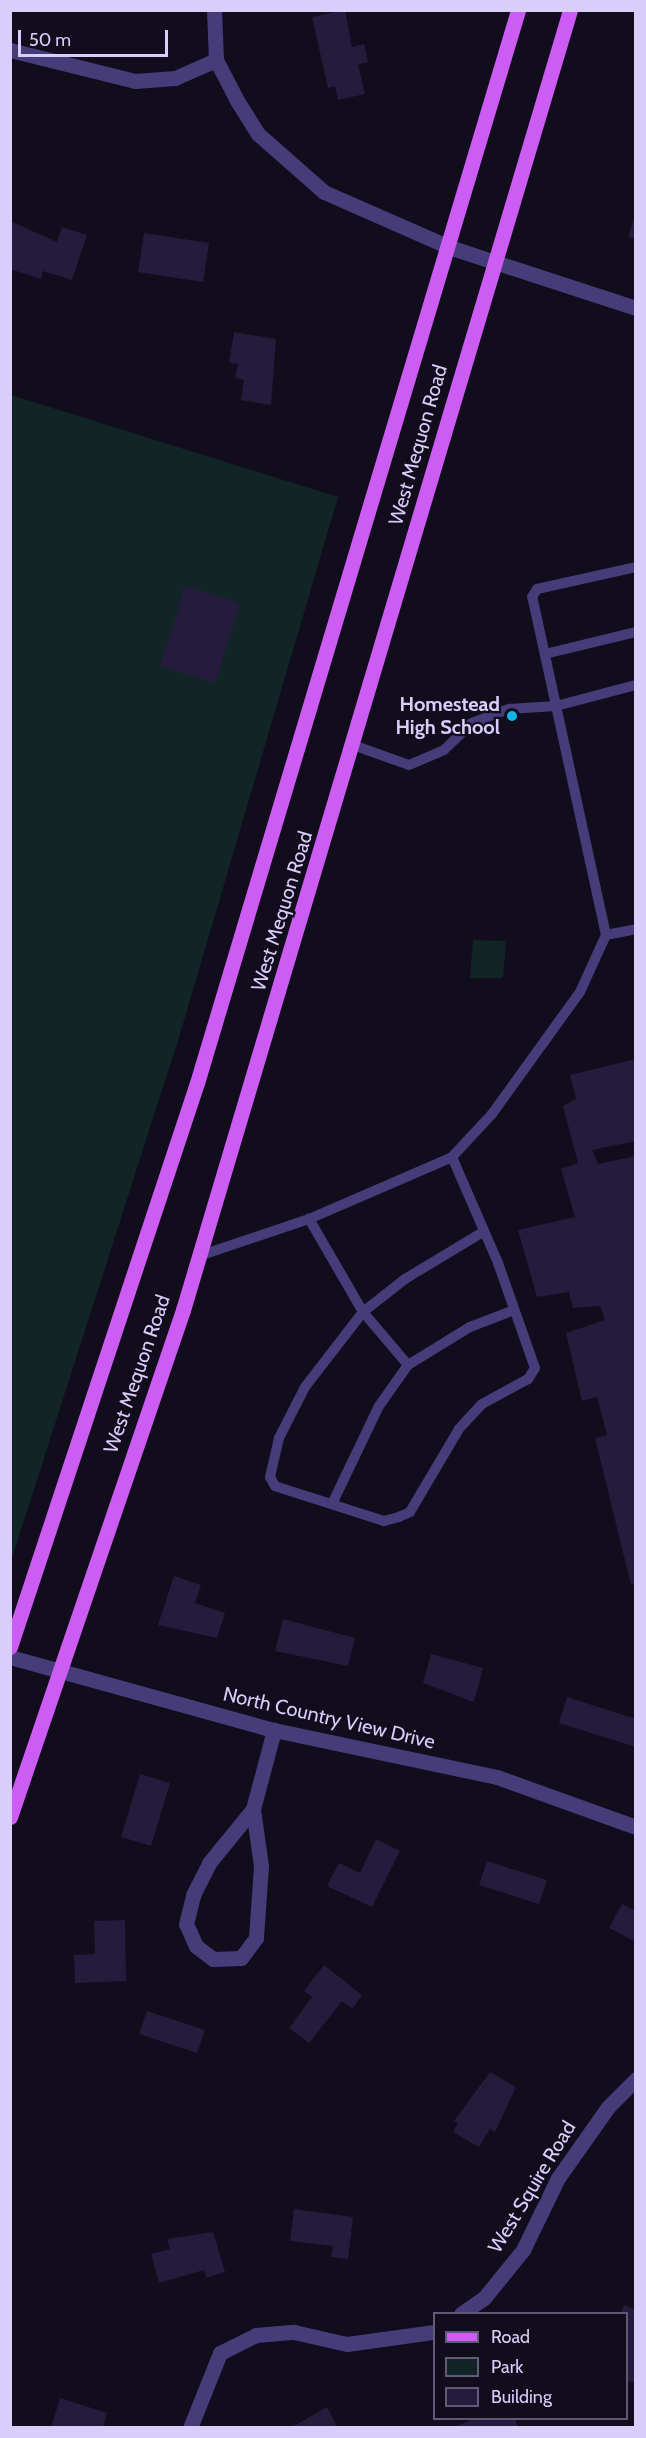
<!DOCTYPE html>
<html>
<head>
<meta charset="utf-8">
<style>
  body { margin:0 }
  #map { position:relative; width:646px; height:2438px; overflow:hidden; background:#120d1d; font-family:Cabin,sans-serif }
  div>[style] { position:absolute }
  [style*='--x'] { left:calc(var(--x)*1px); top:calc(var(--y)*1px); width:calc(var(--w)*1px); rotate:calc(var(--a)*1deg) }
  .green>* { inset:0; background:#112527 }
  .building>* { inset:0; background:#251b3d }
  .lane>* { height:10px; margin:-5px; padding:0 5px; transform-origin:5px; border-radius:5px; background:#453c79 }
  .street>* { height:15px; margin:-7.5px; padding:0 7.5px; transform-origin:7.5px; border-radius:7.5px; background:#453c79 }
  .primary>* { height:15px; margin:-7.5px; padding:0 7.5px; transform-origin:7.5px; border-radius:7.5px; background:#cc5cf3 }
  .dots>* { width:16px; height:16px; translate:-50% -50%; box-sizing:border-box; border:3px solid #120d1d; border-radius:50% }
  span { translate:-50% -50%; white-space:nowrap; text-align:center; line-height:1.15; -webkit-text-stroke:4.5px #120d1d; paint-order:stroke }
  .street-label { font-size:20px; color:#d8cdfb }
  .poi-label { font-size:20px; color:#d8cdfb; font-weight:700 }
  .right { translate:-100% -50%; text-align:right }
  .frame { position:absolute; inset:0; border:12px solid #d8cdfb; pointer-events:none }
  .legend { position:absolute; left:433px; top:2312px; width:195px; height:108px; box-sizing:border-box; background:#120d1d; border:2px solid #615a76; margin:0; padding:8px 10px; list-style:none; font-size:18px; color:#d8cdfb }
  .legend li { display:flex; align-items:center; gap:12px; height:30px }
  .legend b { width:30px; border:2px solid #615a76 }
  .scale { position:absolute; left:18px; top:30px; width:150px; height:27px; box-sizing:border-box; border:3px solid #d8cdfb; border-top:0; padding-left:8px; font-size:18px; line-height:21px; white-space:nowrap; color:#d8cdfb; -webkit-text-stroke:4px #120d1d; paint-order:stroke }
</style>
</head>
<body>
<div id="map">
  <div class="green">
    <div style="clip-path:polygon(11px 395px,338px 497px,180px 1034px,11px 1561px)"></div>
    <div style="clip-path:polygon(473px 940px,506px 941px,503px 978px,470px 978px)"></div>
  </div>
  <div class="building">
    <div style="clip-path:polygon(345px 10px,352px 47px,364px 44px,368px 62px,358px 65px,365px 94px,338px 100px,335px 86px,328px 88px,312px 17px)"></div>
    <div style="clip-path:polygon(635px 216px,636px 216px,636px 240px,628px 237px)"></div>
    <div style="clip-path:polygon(10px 221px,57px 242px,62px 227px,87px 235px,72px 280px,43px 271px,41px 279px,10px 269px)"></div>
    <div style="clip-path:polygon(144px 233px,209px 243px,203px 282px,138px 272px)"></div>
    <div style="clip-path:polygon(234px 332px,276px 339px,271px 405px,241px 400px,244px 380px,235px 378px,238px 364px,229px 363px)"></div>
    <div style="clip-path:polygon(185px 586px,240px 603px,215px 683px,160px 666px)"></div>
    <div style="clip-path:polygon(636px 1059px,636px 1141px,592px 1150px,598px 1164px,636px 1156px,636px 1584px,631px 1585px,595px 1438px,607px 1435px,597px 1397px,582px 1401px,566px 1333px,605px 1320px,600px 1306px,573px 1308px,569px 1292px,537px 1297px,518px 1230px,575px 1217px,561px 1169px,578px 1163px,563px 1106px,576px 1099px,570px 1075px)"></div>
    <div style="clip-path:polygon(174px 1576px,201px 1585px,195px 1603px,225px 1613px,217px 1638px,158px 1625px)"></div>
    <div style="clip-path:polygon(283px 1619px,355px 1638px,348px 1666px,275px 1651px)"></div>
    <div style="clip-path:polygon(431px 1654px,483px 1668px,474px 1702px,423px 1683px)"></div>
    <div style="clip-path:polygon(567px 1697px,636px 1719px,636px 1747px,559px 1723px)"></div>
    <div style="clip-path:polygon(140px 1774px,170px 1783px,151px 1846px,121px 1837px)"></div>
    <div style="clip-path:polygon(376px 1839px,400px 1851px,372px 1907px,327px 1886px,339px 1863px,360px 1873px)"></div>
    <div style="clip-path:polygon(487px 1861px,547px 1880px,539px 1904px,479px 1885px)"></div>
    <div style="clip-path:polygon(622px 1904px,636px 1911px,636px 1942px,609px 1928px)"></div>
    <div style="clip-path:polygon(125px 1920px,126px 1981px,75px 1983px,74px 1955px,95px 1954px,94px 1921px)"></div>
    <div style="clip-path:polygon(324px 1965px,362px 1995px,352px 2009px,342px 2001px,309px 2043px,289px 2028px,312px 1997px,304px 1991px)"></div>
    <div style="clip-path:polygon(147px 2011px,205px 2030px,197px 2053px,139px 2034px)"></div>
    <div style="clip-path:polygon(490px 2072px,516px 2087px,495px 2132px,490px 2129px,479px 2147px,453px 2132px,458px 2123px,454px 2121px)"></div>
    <div style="clip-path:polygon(294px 2209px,353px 2217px,348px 2259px,331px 2257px,333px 2246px,290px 2241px)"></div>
    <div style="clip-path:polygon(213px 2232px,225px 2272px,206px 2278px,204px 2270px,159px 2283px,151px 2254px,170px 2249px,167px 2239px)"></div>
    <div style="clip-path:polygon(624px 2305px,636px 2310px,636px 2384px,626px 2380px,626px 2314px,620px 2314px)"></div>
    <div style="clip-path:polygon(60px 2398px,107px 2413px,103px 2428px,51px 2428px)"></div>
    <div style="clip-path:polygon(327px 2407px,338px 2428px,290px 2428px)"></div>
    <div style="clip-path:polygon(477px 2418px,515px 2418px,518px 2428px,451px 2428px)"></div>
  </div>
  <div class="lane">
    <div style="--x:545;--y:654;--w:94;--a:-13.6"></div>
    <div style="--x:353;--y:745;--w:59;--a:19.7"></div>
    <div style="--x:409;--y:765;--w:38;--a:-23"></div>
    <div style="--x:444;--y:750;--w:39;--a:-44"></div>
    <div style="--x:472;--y:723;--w:40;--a:-21"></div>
    <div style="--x:509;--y:709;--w:47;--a:-3.7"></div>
    <div style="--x:556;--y:706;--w:83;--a:-14.7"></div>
    <div style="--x:606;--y:935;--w:31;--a:-11"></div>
    <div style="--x:452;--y:1157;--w:116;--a:66.5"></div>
    <div style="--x:498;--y:1263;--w:111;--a:70.6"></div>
    <div style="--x:535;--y:1368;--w:13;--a:122"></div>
    <div style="--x:528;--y:1379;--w:52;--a:151.5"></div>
    <div style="--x:482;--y:1404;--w:34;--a:133"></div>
    <div style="--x:459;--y:1429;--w:96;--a:120.6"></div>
    <div style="--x:410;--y:1512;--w:12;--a:156"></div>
    <div style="--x:399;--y:1517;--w:16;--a:165"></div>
    <div style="--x:384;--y:1521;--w:114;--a:-162.2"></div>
    <div style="--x:275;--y:1486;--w:10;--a:-119"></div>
    <div style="--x:270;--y:1477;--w:40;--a:-77"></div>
    <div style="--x:279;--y:1438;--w:57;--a:-63"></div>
    <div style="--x:305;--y:1387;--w:95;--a:-52.3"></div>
    <div style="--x:363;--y:1312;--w:53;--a:-38.2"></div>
    <div style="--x:405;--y:1279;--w:91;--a:-31.1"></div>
    <div style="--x:199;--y:1256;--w:116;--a:-18.6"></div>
    <div style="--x:408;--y:1365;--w:70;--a:-130.3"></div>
    <div style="--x:363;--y:1312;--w:108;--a:-120.1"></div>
    <div style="--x:309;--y:1219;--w:156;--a:-23.4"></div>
    <div style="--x:452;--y:1157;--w:59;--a:-47.1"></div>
    <div style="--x:492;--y:1114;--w:150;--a:-54.2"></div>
    <div style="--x:580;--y:992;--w:63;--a:-65.5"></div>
    <div style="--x:606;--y:935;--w:346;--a:-102.3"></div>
    <div style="--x:532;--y:597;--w:9;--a:-58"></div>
    <div style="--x:537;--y:589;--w:101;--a:-12.5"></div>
    <div style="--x:332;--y:1504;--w:109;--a:-64.4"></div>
    <div style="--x:379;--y:1406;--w:50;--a:-54.7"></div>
    <div style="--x:408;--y:1365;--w:73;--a:-31.5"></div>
    <div style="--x:470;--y:1327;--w:47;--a:-21.1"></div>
  </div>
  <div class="street">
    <div style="--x:214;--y:10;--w:50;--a:87.7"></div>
    <div style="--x:216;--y:60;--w:47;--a:62.4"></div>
    <div style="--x:238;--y:102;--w:38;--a:58"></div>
    <div style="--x:258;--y:134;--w:88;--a:41.3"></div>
    <div style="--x:324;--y:192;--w:137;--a:23.7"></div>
    <div style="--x:449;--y:247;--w:197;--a:18.1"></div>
    <div style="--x:10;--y:50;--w:129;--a:13.9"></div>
    <div style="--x:135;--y:81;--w:40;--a:-4.3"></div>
    <div style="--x:175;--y:78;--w:45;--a:-23.7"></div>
    <div style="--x:10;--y:1657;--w:274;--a:15.5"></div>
    <div style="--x:274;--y:1730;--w:228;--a:11.9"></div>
    <div style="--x:497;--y:1777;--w:148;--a:19.8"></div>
    <div style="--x:253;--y:1809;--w:58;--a:82"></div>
    <div style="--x:261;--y:1866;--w:72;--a:94"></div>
    <div style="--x:256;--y:1938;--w:25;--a:127"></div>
    <div style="--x:241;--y:1958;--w:28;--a:178"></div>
    <div style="--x:213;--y:1959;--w:21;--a:-143"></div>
    <div style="--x:196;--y:1946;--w:24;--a:-114"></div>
    <div style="--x:186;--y:1924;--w:30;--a:-76"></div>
    <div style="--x:193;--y:1895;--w:36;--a:-63"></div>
    <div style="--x:209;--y:1863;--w:70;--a:-50.8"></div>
    <div style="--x:253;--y:1809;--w:82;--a:-75.1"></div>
    <div style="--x:461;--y:2314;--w:28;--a:-35"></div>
    <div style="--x:484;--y:2298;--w:62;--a:-50.9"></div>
    <div style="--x:523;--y:2250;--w:80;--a:-64.1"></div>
    <div style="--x:558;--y:2178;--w:87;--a:-54.8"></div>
    <div style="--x:608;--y:2107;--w:40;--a:-45"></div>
    <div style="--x:190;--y:2428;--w:81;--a:-68.2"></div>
    <div style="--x:220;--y:2353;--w:40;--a:-26.6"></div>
    <div style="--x:256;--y:2335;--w:38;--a:-5"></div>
    <div style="--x:294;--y:2332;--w:54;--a:12.8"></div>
    <div style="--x:347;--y:2344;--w:88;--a:-7.9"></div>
  </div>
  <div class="primary">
    <div style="--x:10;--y:1647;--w:594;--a:-71.66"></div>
    <div style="--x:197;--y:1083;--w:1120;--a:-73.34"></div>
    <div style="--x:10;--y:1817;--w:536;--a:-71.16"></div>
    <div style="--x:183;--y:1310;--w:1356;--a:-73.42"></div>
  </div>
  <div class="dots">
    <div style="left:512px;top:716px;background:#11b7e4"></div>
  </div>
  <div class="street-label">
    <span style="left:418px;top:445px;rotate:-74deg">West Mequon Road</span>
    <span style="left:282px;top:911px;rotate:-73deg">West Mequon Road</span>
    <span style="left:137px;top:1374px;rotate:-71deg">West Mequon Road</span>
    <span style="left:329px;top:1718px;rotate:13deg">North Country View Drive</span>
    <span style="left:532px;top:2187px;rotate:-59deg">West Squire Road</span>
  </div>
  <div class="poi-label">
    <span class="right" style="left:500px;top:716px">Homestead<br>High School</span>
  </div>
  <div class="frame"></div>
  <ul class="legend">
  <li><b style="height:8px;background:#cc5cf3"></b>Road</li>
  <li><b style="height:16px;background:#112527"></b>Park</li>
  <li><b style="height:16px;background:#251b3d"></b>Building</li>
  </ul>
  <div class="scale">50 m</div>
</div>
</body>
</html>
